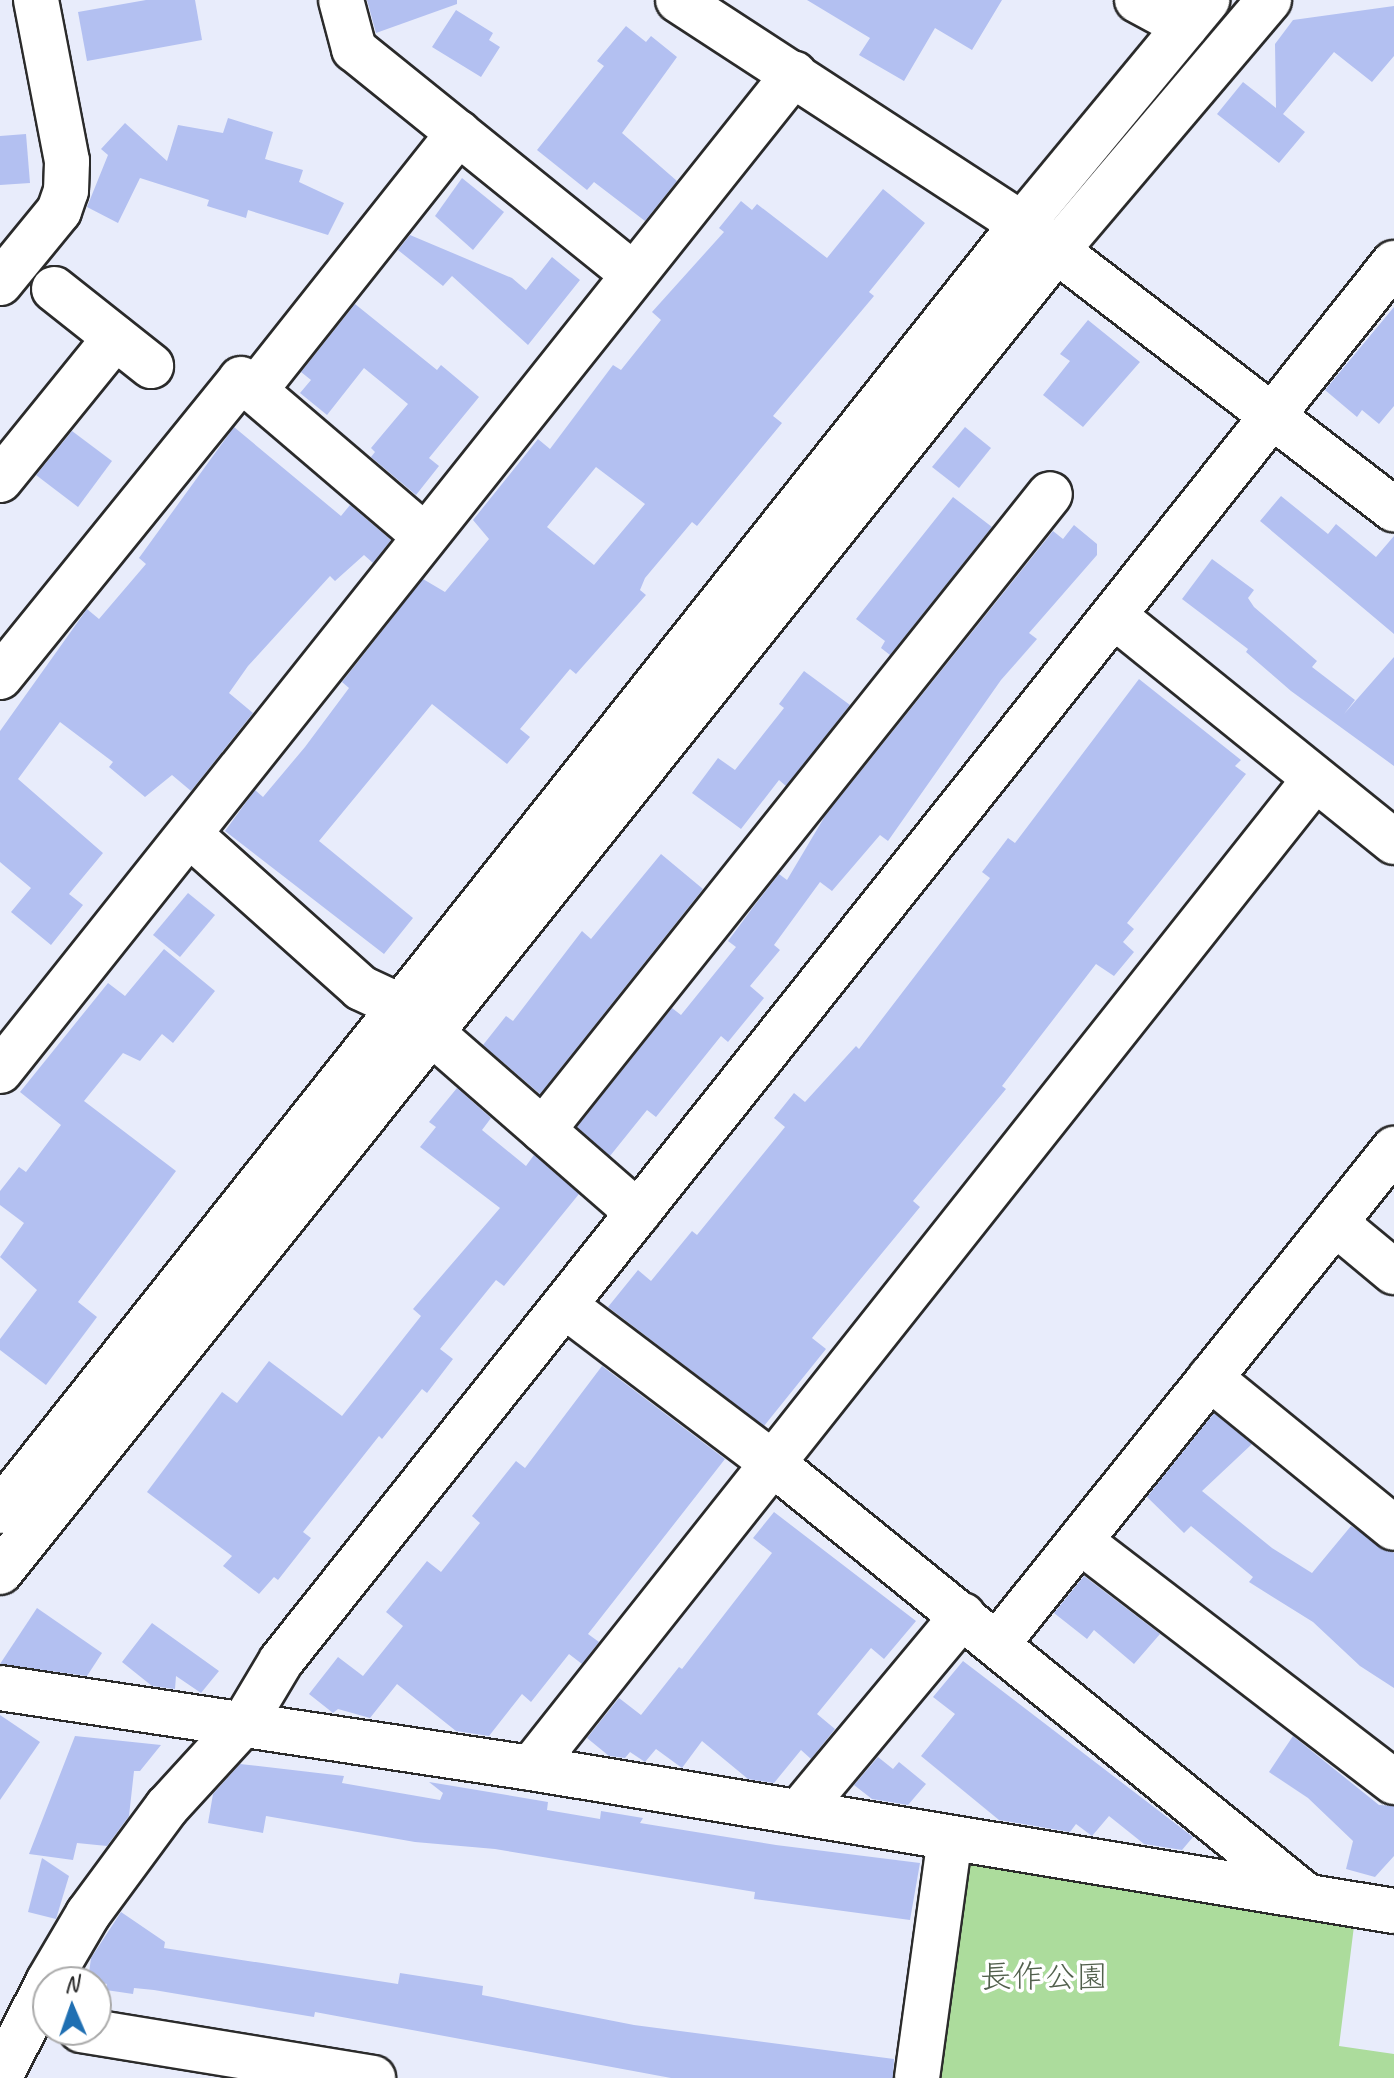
<!DOCTYPE html>
<html>
<head>
<meta charset="utf-8">
<style>
  body { margin:0 }
  #map { position:relative; width:1394px; height:2078px; overflow:hidden; background:#e8ecfb; font-family:Caveat,"Klee One",sans-serif }
  div>[style] { position:absolute }
  [style*='--x'] { left:calc(var(--x)*1px); top:calc(var(--y)*1px); width:calc(var(--w)*1px); rotate:calc(var(--a)*1deg) }
  .green>* { inset:0; background:#acdc9c }
  .building>* { inset:0; background:#b3c0f1 }
  .roads { filter:drop-shadow(2px 0 #2b2b2b) drop-shadow(-2px 0 #2b2b2b) drop-shadow(0 2px #2b2b2b) drop-shadow(0 -2px #2b2b2b) }
  .minor>* { height:44px; margin:-22px; padding:0 22px; transform-origin:22px; border-radius:22px; background:#fff }
  span { translate:-50% -50%; white-space:nowrap; text-align:center; line-height:1.15; -webkit-text-stroke:7px #fff; paint-order:stroke }
  .park-label { font-size:32px; color:#52604d }
  .north { position:absolute; left:32px; top:1966px; width:80px; height:80px; box-sizing:border-box; background:#fff; border:2px solid #aaa; border-radius:50%; rotate:358deg; font-size:22px; font-weight:700; line-height:32px; text-align:center; color:#2b2b2b }
  .north::after { content:''; display:block; margin:auto; width:28px; height:36px; background:#1f6fb2; clip-path:polygon(50% 0,100% 100%,50% 72%,0 100%) }
</style>
</head>
<body>
<div id="map">
  <div class="green">
    <div style="clip-path:polygon(957px 1861px,1354px 1926px,1339px 2046px,1394px 2054px,1394px 2078px,928px 2078px)"></div>
  </div>
  <div class="building">
    <div style="clip-path:polygon(146px 0,195px 0,202px 40px,87px 61px,78px 12px)"></div>
    <div style="clip-path:polygon(367px 0,457px 0,457px 4px,376px 33px)"></div>
    <div style="clip-path:polygon(807px 0,1002px 0,972px 50px,935px 28px,904px 81px,859px 55px,870px 38px)"></div>
    <div style="clip-path:polygon(1394px 6px,1394px 56px,1372px 82px,1334px 52px,1283px 114px,1305px 132px,1279px 163px,1217px 114px,1243px 82px,1276px 108px,1275px 44px,1293px 20px)"></div>
    <div style="clip-path:polygon(456px 10px,493px 33px,489px 40px,500px 47px,481px 77px,432px 47px)"></div>
    <div style="clip-path:polygon(626px 26px,646px 42px,651px 36px,677px 57px,622px 133px,677px 181px,645px 221px,594px 182px,587px 190px,537px 150px,604px 66px,597px 61px)"></div>
    <div style="clip-path:polygon(228px 118px,273px 132px,265px 159px,303px 170px,299px 182px,344px 203px,328px 235px,248px 210px,246px 218px,207px 206px,209px 200px,140px 178px,118px 223px,87px 207px,108px 155px,101px 149px,125px 123px,167px 161px,178px 125px,223px 133px)"></div>
    <div style="clip-path:polygon(26px 134px,30px 183px,0 185px,0 136px)"></div>
    <div style="clip-path:polygon(462px 178px,504px 212px,473px 250px,435px 216px)"></div>
    <div style="clip-path:polygon(evenodd,883px 189px,925px 223px,869px 292px,874px 296px,773px 416px,782px 423px,697px 526px,692px 522px,645px 578px,640px 590px,646px 595px,576px 674px,570px 669px,520px 729px,530px 737px,507px 764px,432px 704px,319px 841px,413px 918px,384px 954px,225px 831px,255px 790px,263px 797px,305px 747px,349px 688px,342px 682px,423px 579px,445px 592px,489px 539px,473px 520px,538px 439px,550px 449px,613px 365px,621px 370px,661px 320px,652px 312px,724px 232px,719px 228px,741px 201px,752px 210px,757px 204px,827px 258px,883px 189px,596px 467px,645px 504px,594px 565px,547px 527px,596px 467px)"></div>
    <div style="clip-path:polygon(410px 235px,512px 278px,526px 290px,552px 257px,580px 280px,528px 345px,452px 276px,443px 286px,398px 250px)"></div>
    <div style="clip-path:polygon(355px 304px,437px 370px,441px 365px,479px 397px,429px 458px,439px 466px,416px 495px,371px 457px,375px 452px,371px 448px,408px 404px,364px 368px,327px 415px,300px 393px,311px 380px,301px 372px)"></div>
    <div style="clip-path:polygon(1394px 307px,1394px 406px,1379px 424px,1362px 410px,1357px 417px,1325px 390px)"></div>
    <div style="clip-path:polygon(1088px 320px,1140px 362px,1083px 427px,1043px 395px,1070px 361px,1060px 354px)"></div>
    <div style="clip-path:polygon(234px 427px,341px 516px,350px 505px,391px 540px,373px 563px,364px 555px,335px 581px,330px 576px,248px 666px,229px 693px,253px 713px,191px 791px,172px 775px,145px 797px,109px 767px,113px 762px,60px 722px,18px 779px,103px 853px,69px 894px,83px 905px,51px 945px,11px 912px,31px 888px,0 862px,0 731px,87px 609px,99px 619px,146px 564px,139px 558px)"></div>
    <div style="clip-path:polygon(965px 427px,991px 448px,959px 488px,932px 467px)"></div>
    <div style="clip-path:polygon(72px 431px,112px 461px,78px 507px,36px 475px)"></div>
    <div style="clip-path:polygon(1281px 496px,1328px 534px,1336px 524px,1376px 557px,1394px 536px,1394px 634px,1260px 521px)"></div>
    <div style="clip-path:polygon(953px 497px,992px 527px,890px 655px,881px 648px,885px 641px,856px 619px)"></div>
    <div style="clip-path:polygon(1074px 525px,1097px 544px,1097px 555px,1029px 633px,1037px 639px,1001px 680px,888px 841px,880px 835px,832px 891px,820px 882px,774px 945px,780px 950px,750px 986px,764px 998px,728px 1042px,721px 1036px,656px 1117px,647px 1110px,610px 1156px,577px 1127px,672px 1008px,681px 1015px,736px 947px,728px 941px,754px 906px,779px 874px,787px 880px,825px 816px,1053px 531px,1063px 539px)"></div>
    <div style="clip-path:polygon(1212px 559px,1254px 590px,1248px 598px,1254px 607px,1317px 661px,1312px 667px,1355px 700px,1344px 714px,1394px 657px,1394px 766px,1291px 691px,1246px 652px,1248px 649px,1182px 599px)"></div>
    <div style="clip-path:polygon(804px 671px,850px 705px,786px 786px,779px 780px,741px 829px,692px 793px,718px 758px,735px 770px,784px 708px,779px 704px)"></div>
    <div style="clip-path:polygon(1139px 679px,1241px 760px,1235px 766px,1246px 774px,1127px 923px,1134px 929px,1123px 942px,1134px 952px,1114px 976px,1096px 964px,1002px 1086px,1006px 1089px,913px 1201px,920px 1207px,812px 1338px,826px 1349px,764px 1426px,608px 1307px,638px 1270px,651px 1281px,692px 1231px,697px 1235px,785px 1127px,774px 1118px,794px 1093px,805px 1102px,856px 1046px,859px 1049px,990px 878px,982px 872px,1008px 838px,1015px 843px)"></div>
    <div style="clip-path:polygon(661px 854px,703px 889px,540px 1094px,483px 1045px,506px 1016px,513px 1021px,582px 931px,591px 939px)"></div>
    <div style="clip-path:polygon(188px 893px,215px 915px,180px 957px,153px 935px)"></div>
    <div style="clip-path:polygon(164px 949px,215px 991px,173px 1043px,162px 1034px,140px 1061px,123px 1053px,84px 1101px,176px 1171px,78px 1302px,97px 1317px,46px 1385px,0 1350px,0 1339px,37px 1290px,0 1257px,24px 1223px,0 1205px,0 1191px,19px 1167px,26px 1172px,61px 1125px,20px 1092px,108px 983px,125px 996px)"></div>
    <div style="clip-path:polygon(457px 1088px,491px 1118px,482px 1130px,526px 1166px,534px 1155px,579px 1194px,504px 1286px,496px 1280px,440px 1349px,453px 1359px,427px 1393px,422px 1389px,382px 1439px,379px 1436px,303px 1532px,311px 1538px,278px 1580px,274px 1577px,259px 1594px,223px 1566px,232px 1556px,147px 1492px,222px 1392px,237px 1403px,269px 1361px,342px 1416px,421px 1316px,413px 1309px,500px 1208px,420px 1147px,436px 1127px,429px 1122px)"></div>
    <div style="clip-path:polygon(602px 1366px,725px 1459px,588px 1634px,599px 1642px,582px 1664px,569px 1654px,531px 1702px,522px 1694px,489px 1736px,456px 1731px,397px 1684px,370px 1718px,338px 1709px,333px 1713px,309px 1694px,338px 1657px,363px 1676px,403px 1626px,386px 1612px,427px 1561px,441px 1572px,480px 1523px,472px 1516px,516px 1461px,525px 1468px)"></div>
    <div style="clip-path:polygon(1214px 1413px,1252px 1444px,1202px 1491px,1272px 1548px,1312px 1573px,1351px 1526px,1394px 1553px,1394px 1688px,1360px 1666px,1313px 1622px,1249px 1582px,1253px 1577px,1191px 1526px,1184px 1533px,1147px 1497px)"></div>
    <div style="clip-path:polygon(774px 1512px,916px 1621px,884px 1659px,871px 1648px,817px 1714px,835px 1729px,811px 1759px,801px 1750px,774px 1783px,748px 1779px,702px 1741px,682px 1768px,656px 1749px,645px 1762px,630px 1752px,625px 1758px,609px 1756px,587px 1738px,619px 1698px,641px 1715px,679px 1667px,682px 1669px,772px 1553px,753px 1538px)"></div>
    <div style="clip-path:polygon(1084px 1576px,1160px 1634px,1134px 1664px,1094px 1630px,1087px 1639px,1054px 1613px)"></div>
    <div style="clip-path:polygon(37px 1608px,102px 1653px,87px 1676px,0 1664px)"></div>
    <div style="clip-path:polygon(152px 1623px,219px 1671px,201px 1693px,176px 1676px,175px 1689px,152px 1686px,122px 1662px)"></div>
    <div style="clip-path:polygon(963px 1661px,1193px 1837px,1182px 1850px,1144px 1844px,1109px 1816px,1092px 1836px,1076px 1824px,1070px 1832px,999px 1820px,921px 1756px,955px 1714px,933px 1697px)"></div>
    <div style="clip-path:polygon(0 1715px,40px 1742px,0 1800px)"></div>
    <div style="clip-path:polygon(75px 1736px,161px 1745px,140px 1771px,134px 1771px,129px 1816px,107px 1846px,77px 1843px,73px 1860px,29px 1854px)"></div>
    <div style="clip-path:polygon(1293px 1736px,1379px 1805px,1394px 1806px,1394px 1856px,1375px 1877px,1346px 1869px,1353px 1841px,1308px 1798px,1269px 1772px)"></div>
    <div style="clip-path:polygon(878px 1757px,893px 1769px,899px 1762px,926px 1784px,908px 1805px,872px 1799px,854px 1785px)"></div>
    <div style="clip-path:polygon(240px 1764px,344px 1776px,342px 1783px,440px 1800px,443px 1793px,429px 1782px,548px 1802px,547px 1810px,600px 1819px,601px 1811px,643px 1818px,640px 1823px,776px 1845px,920px 1863px,910px 1920px,754px 1899px,755px 1892px,495px 1849px,415px 1842px,266px 1816px,263px 1833px,208px 1823px,213px 1794px)"></div>
    <div style="clip-path:polygon(42px 1858px,69px 1876px,56px 1919px,28px 1912px)"></div>
    <div style="clip-path:polygon(121px 1912px,165px 1942px,164px 1948px,398px 1984px,400px 1973px,483px 1986px,482px 1995px,634px 2025px,894px 2059px,893px 2078px,671px 2078px,315px 2012px,314px 2017px,154px 1990px,134px 1988px,133px 1994px,106px 1990px,107px 1984px,88px 1980px,91px 1958px)"></div>
  </div>
  <div class="roads">
    <div class="minor">
      <div style="--x:341;--y:0;--w:51;--a:75.1"></div>
      <div style="--x:354;--y:49;--w:358;--a:38.9"></div>
      <div style="--x:678;--y:0;--w:411;--a:33.1"></div>
      <div style="--x:1022;--y:224;--w:469;--a:37.5"></div>
      <div style="--x:1137;--y:0;--w:55;--a:28.4"></div>
      <div style="--x:0;--y:283;--w:93;--a:-50.7"></div>
      <div style="--x:59;--y:211;--w:21;--a:-71"></div>
      <div style="--x:66;--y:191;--w:30;--a:-88"></div>
      <div style="--x:67;--y:161;--w:164;--a:-100.9"></div>
      <div style="--x:54;--y:289;--w:124;--a:38.4"></div>
      <div style="--x:255;--y:390;--w:328;--a:-51.6"></div>
      <div style="--x:0;--y:480;--w:183;--a:-51"></div>
      <div style="--x:1114;--y:616;--w:360;--a:38.9"></div>
      <div style="--x:0;--y:677;--w:383;--a:-51"></div>
      <div style="--x:241;--y:379;--w:242;--a:40.5"></div>
      <div style="--x:190;--y:835;--w:229;--a:41.8"></div>
      <div style="--x:361;--y:988;--w:45;--a:24.9"></div>
      <div style="--x:402;--y:1007;--w:313;--a:41.1"></div>
      <div style="--x:0;--y:1071;--w:1275;--a:-51.47"></div>
      <div style="--x:543;--y:1130;--w:813;--a:-51.44"></div>
      <div style="--x:1335;--y:1223;--w:77;--a:39.7"></div>
      <div style="--x:565;--y:1306;--w:258;--a:37.1"></div>
      <div style="--x:771;--y:1462;--w:687;--a:39.04"></div>
      <div style="--x:1210;--y:1378;--w:237;--a:39.2"></div>
      <div style="--x:0;--y:1511;--w:1643;--a:-51.55"></div>
      <div style="--x:1022;--y:224;--w:291;--a:-50.4"></div>
      <div style="--x:1080;--y:1541;--w:396;--a:37.5"></div>
      <div style="--x:0;--y:1572;--w:1693;--a:-51.36"></div>
      <div style="--x:1057;--y:250;--w:328;--a:-49.7"></div>
      <div style="--x:997;--y:1644;--w:635;--a:-51.27"></div>
      <div style="--x:0;--y:1688;--w:537;--a:8.57"></div>
      <div style="--x:531;--y:1768;--w:875;--a:9.41"></div>
      <div style="--x:531;--y:1768;--w:1262;--a:-51.6"></div>
      <div style="--x:799;--y:1812;--w:256;--a:-50.2"></div>
      <div style="--x:48;--y:1982;--w:79;--a:-59.5"></div>
      <div style="--x:88;--y:1914;--w:133;--a:-53.6"></div>
      <div style="--x:167;--y:1807;--w:114;--a:-47.5"></div>
      <div style="--x:244;--y:1723;--w:72;--a:-59.2"></div>
      <div style="--x:281;--y:1661;--w:1787;--a:-51.48"></div>
      <div style="--x:81;--y:2030;--w:296;--a:9.3"></div>
      <div style="--x:0;--y:2077;--w:106;--a:-63.2"></div>
      <div style="--x:917;--y:2078;--w:242;--a:-82.2"></div>
    </div>
  </div>
  <div class="park-label">
    <span style="left:1044px;top:1977px">長作公園</span>
  </div>
  <div class="north">N</div>
</div>
</body>
</html>
